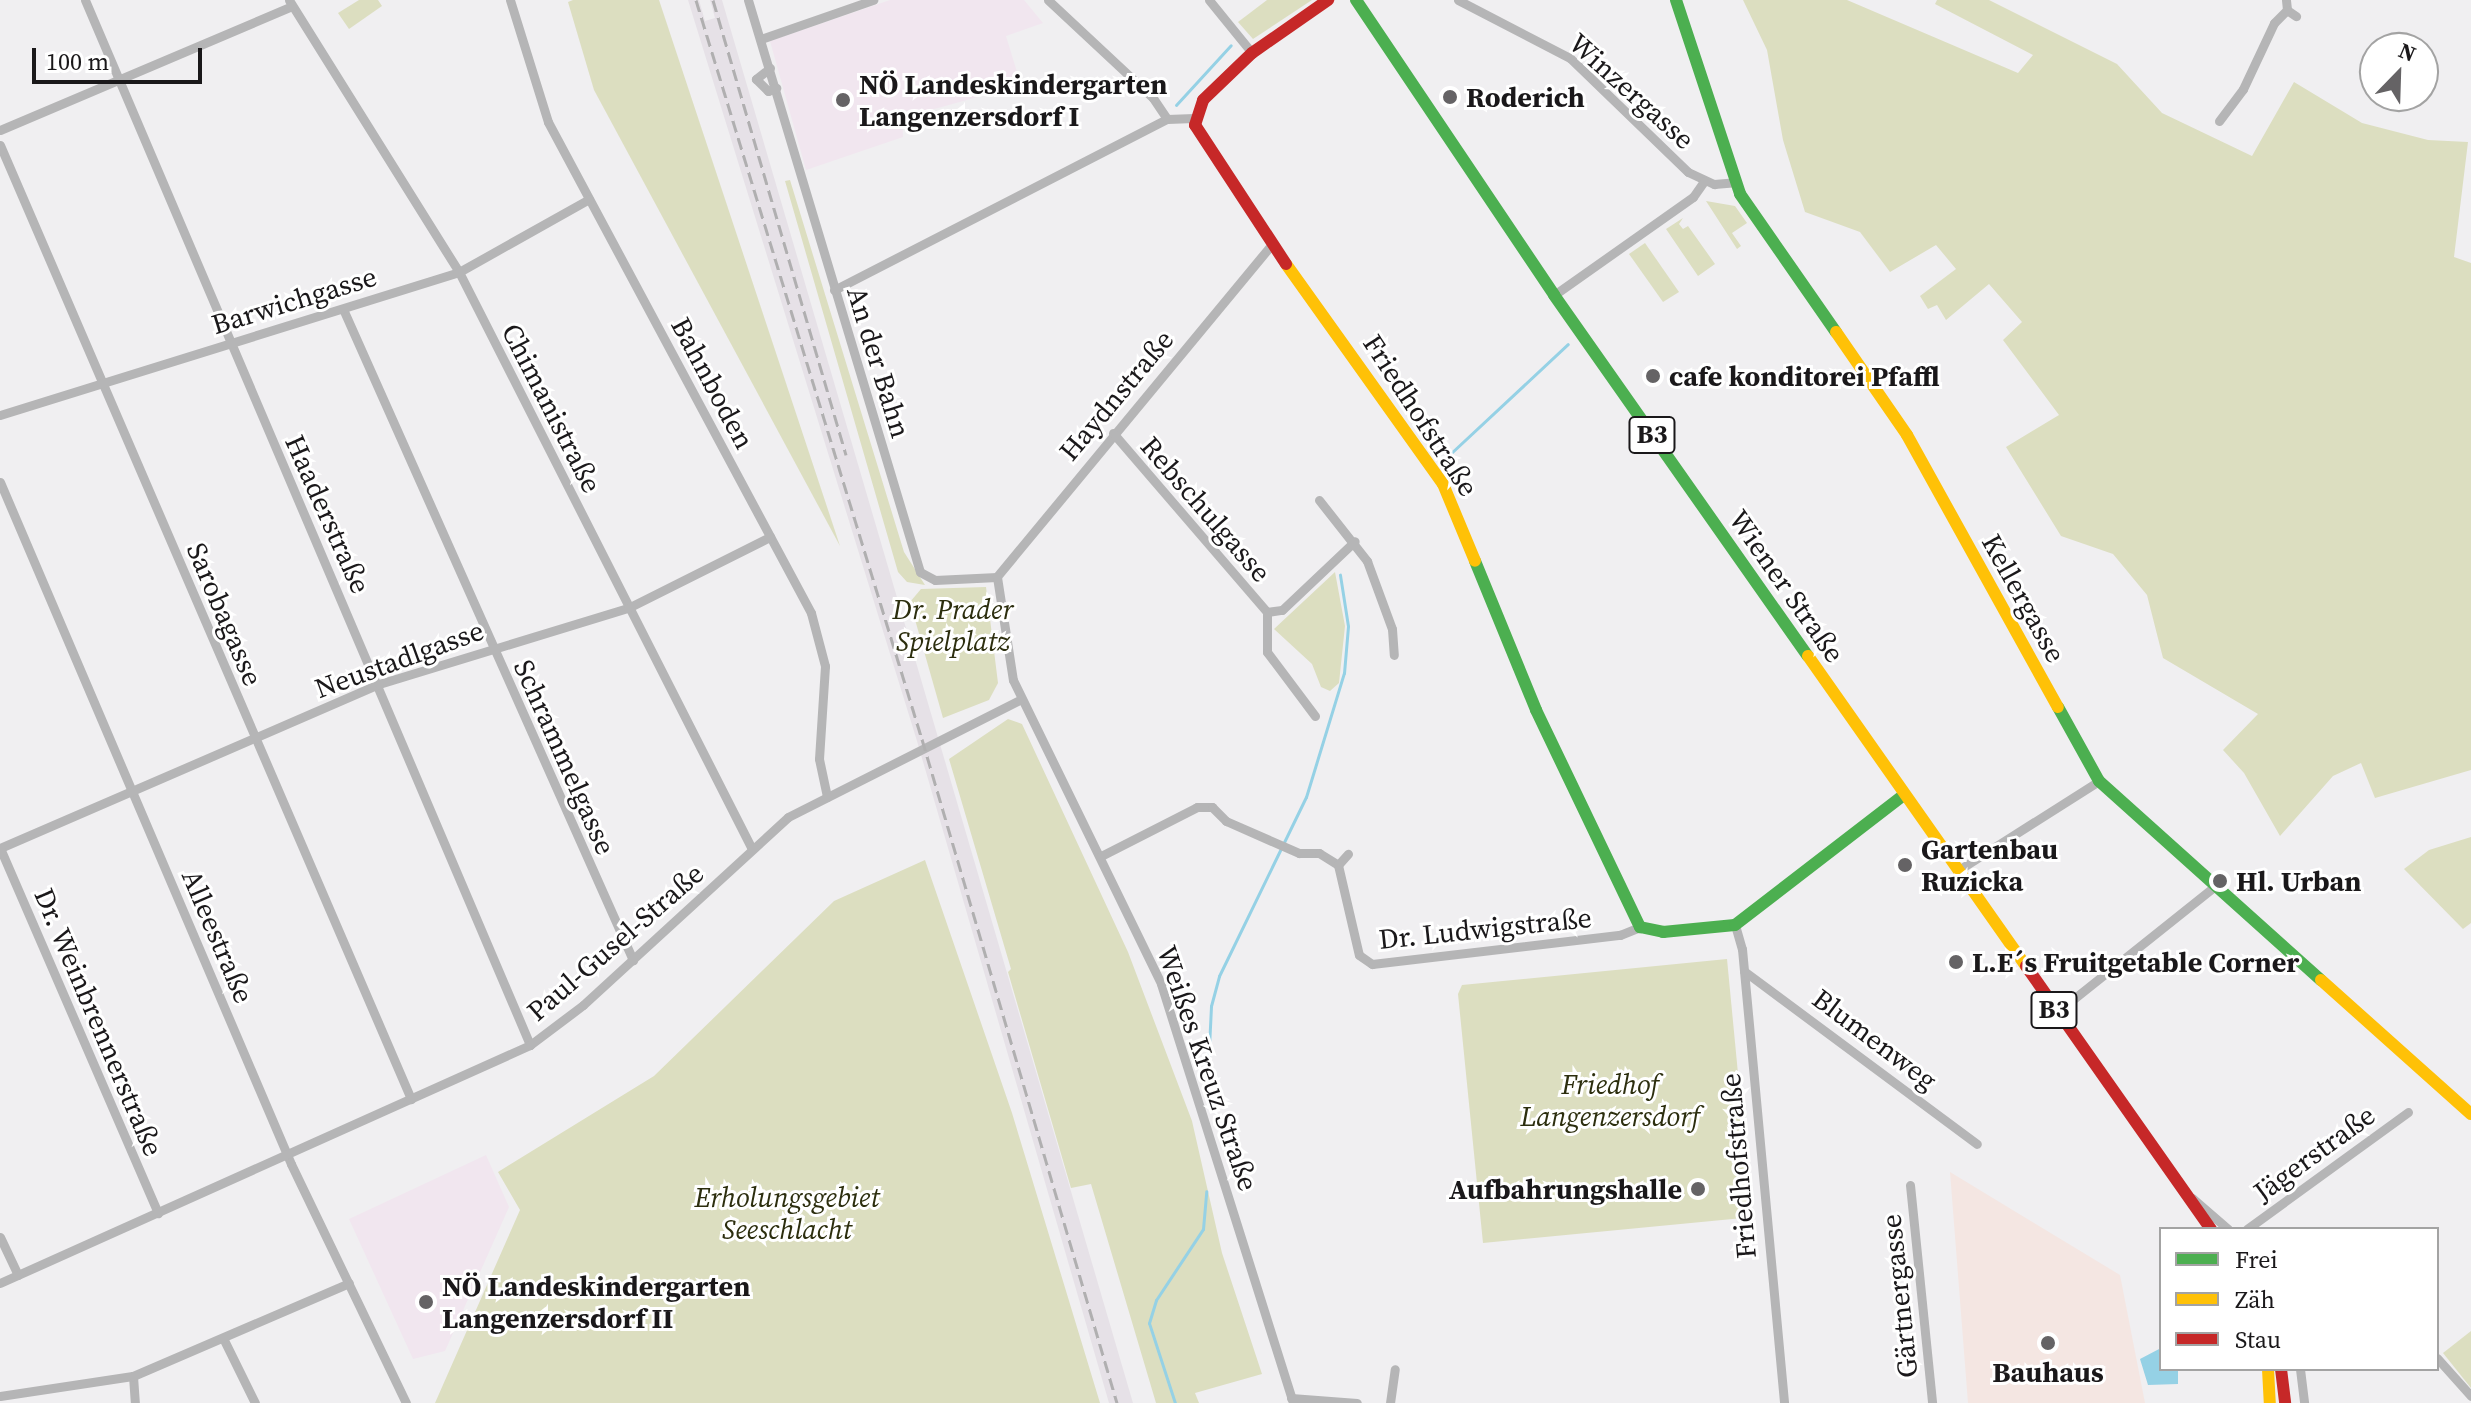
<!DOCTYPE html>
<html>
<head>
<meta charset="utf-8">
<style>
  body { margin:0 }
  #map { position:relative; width:2471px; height:1403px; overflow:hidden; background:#f0eff1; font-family:"Source Serif 4",serif }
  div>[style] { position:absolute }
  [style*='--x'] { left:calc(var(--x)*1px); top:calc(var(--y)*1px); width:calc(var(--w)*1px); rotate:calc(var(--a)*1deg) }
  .built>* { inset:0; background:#e6e1e7 }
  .industrial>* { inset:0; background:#f4e6e2 }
  .education>* { inset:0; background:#f1e6ef }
  .green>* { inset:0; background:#dcdec0 }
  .water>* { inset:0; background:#95d1e5 }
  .stream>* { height:3px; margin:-1.5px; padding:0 1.5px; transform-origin:1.5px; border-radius:1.5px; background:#95d1e5 }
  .street>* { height:9px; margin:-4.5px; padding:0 4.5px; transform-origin:4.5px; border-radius:4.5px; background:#b5b5b6 }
  .fast>* { height:12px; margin:-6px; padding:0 6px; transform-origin:6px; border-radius:6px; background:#4caf50 }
  .slow>* { height:12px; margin:-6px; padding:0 6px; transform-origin:6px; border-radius:6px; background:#ffc107 }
  .jam>* { height:12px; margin:-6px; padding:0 6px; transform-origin:6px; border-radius:6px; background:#c62828 }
  .rail>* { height:3px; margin-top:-1.5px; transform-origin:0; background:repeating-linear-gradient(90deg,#b0afb0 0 12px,transparent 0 18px) }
  .dots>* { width:22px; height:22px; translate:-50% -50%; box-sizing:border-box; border:4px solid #fff; border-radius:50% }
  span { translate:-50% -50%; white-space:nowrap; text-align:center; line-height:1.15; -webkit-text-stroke:6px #fff; paint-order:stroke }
  .shield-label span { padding:2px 6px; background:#fff; border:2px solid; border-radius:6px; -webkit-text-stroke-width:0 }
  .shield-label { font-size:26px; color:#1a181a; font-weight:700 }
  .poi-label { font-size:28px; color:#1a181a; font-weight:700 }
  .left { translate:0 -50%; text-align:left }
  .right { translate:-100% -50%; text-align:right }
  .street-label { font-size:28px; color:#1a181a }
  .park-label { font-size:28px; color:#2c2e0e; font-style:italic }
  .legend { position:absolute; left:2159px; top:1227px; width:280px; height:144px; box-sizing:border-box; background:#fff; border:2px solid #a3a3a3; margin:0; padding:10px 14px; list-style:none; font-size:24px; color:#1a181a }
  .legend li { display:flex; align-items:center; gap:16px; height:40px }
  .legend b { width:40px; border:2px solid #a3a3a3 }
  .north { position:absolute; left:2359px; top:32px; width:80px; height:80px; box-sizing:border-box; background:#fff; border:2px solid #a3a3a3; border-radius:50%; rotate:23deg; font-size:22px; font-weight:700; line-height:32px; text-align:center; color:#1a181a }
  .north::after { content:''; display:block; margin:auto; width:28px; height:36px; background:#656365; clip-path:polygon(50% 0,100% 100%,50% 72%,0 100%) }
  .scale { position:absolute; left:32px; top:48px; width:170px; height:36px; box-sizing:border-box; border:4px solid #1a181a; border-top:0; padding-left:10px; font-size:24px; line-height:28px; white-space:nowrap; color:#1a181a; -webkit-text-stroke:6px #fff; paint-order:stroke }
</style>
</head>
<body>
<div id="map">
  <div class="built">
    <div style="clip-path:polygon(688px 0,699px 0,705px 21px,715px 18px,710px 0,722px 0,1133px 1403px,1109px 1403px,917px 741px)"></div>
  </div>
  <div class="industrial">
    <div style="clip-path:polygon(1950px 1172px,2120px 1275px,2145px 1403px,1968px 1403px)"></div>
  </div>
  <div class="education">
    <div style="clip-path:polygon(890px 0,1024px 0,1043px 23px,1006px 36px,1021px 85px,902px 118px,903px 137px,806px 170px,770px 41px)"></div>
    <div style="clip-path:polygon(486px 1155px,509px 1207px,445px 1351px,413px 1359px,349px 1219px)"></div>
  </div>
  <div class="green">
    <div style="clip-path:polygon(359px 0,378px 0,382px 6px,349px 29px,338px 13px)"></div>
    <div style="clip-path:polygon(573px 0,659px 0,840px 546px,594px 90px,568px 2px)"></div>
    <div style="clip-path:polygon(1267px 0,1312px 0,1253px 39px,1238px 22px)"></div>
    <div style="clip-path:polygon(1743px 0,1847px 0,2018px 73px,2033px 55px,1935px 4px,1937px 0,1989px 0,2117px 64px,2162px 113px,2252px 156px,2294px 82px,2362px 123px,2428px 140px,2468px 142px,2454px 257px,2471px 263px,2471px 770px,2375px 798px,2361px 763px,2333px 776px,2280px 836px,2244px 773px,2223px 750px,2258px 714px,2163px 658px,2147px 595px,2113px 554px,2061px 536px,2006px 447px,2059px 415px,2003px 340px,2022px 322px,1989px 284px,1946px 320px,1937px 305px,1928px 309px,1920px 296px,1956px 269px,1936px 245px,1890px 272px,1860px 232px,1805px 212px,1783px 140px,1767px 50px)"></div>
    <div style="clip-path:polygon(790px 180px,904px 552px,925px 585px,907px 582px,898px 572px,785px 181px)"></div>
    <div style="clip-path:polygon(1706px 201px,1735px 206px,1747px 223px,1732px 233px,1741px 246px,1737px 249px)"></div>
    <div style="clip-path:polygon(1683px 218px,1679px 224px,1683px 229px,1688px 226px,1715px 264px,1698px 276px,1666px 229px)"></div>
    <div style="clip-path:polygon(1645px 243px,1679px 292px,1663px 302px,1629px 254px)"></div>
    <div style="clip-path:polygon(1335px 572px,1345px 626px,1339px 683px,1330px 691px,1321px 687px,1312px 664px,1274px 629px)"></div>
    <div style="clip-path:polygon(986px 587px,998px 683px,989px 700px,943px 718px,910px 602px,921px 589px)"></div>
    <div style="clip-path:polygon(1008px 719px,1022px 724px,1128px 952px,1192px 1121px,1222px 1253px,1262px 1374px,1195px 1393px,1199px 1403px,1156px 1403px,1091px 1184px,1071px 1188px,1008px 972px,1011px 969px,949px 759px)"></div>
    <div style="clip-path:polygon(2471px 837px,2471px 923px,2463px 929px,2404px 869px,2429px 850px)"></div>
    <div style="clip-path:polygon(925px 860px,1012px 1113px,1100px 1403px,435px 1403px,520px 1210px,498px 1172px,654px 1076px,834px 901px)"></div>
    <div style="clip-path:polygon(1727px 959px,1751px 1209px,1743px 1218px,1483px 1243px,1458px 994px,1462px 985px)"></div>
    <div style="clip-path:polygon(2471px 1331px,2471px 1388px,2443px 1353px)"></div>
  </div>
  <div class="water">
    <div style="clip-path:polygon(2161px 1348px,2161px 1369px,2178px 1369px,2178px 1384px,2148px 1385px,2140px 1359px)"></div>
  </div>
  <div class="stream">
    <div style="--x:1176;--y:105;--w:81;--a:-47.5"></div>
    <div style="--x:1450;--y:454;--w:161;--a:-43"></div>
    <div style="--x:1207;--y:1088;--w:82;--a:-87.2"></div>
    <div style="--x:1211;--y:1006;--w:31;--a:-75"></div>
    <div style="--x:1219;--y:976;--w:199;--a:-64.1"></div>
    <div style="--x:1306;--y:797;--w:130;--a:-73"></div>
    <div style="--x:1344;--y:673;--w:47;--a:-85.1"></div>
    <div style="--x:1348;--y:626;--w:52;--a:-98.9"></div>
    <div style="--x:1175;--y:1403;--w:84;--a:-108"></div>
    <div style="--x:1149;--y:1323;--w:24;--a:-73"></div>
    <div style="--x:1156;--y:1300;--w:85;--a:-56.5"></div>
    <div style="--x:1203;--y:1229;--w:38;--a:-85"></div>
  </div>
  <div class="street">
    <div style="--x:85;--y:0;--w:1136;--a:66.93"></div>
    <div style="--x:289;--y:0;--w:321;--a:58"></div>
    <div style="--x:459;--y:272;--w:647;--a:63.08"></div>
    <div style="--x:510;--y:0;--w:128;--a:72.7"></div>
    <div style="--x:548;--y:122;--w:557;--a:61.82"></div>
    <div style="--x:811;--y:613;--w:55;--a:75.2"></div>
    <div style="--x:825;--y:666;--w:93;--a:93.7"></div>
    <div style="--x:819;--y:759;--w:39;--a:78"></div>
    <div style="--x:748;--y:0;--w:597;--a:73.26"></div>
    <div style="--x:920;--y:572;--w:17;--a:28"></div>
    <div style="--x:935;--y:580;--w:62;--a:-2.8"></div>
    <div style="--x:1048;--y:0;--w:144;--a:43"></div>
    <div style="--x:1153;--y:98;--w:25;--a:56"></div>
    <div style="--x:1209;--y:0;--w:68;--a:50.9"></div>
    <div style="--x:1458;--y:0;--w:126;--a:27.4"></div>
    <div style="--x:1570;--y:58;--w:164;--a:44"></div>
    <div style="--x:1688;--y:172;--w:29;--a:25"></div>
    <div style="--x:1714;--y:184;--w:21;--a:-5"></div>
    <div style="--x:2286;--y:0;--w:10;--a:84"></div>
    <div style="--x:2287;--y:10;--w:11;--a:34"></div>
    <div style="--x:761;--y:39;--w:119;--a:-19.2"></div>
    <div style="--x:770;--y:68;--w:18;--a:142"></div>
    <div style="--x:756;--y:79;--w:17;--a:45"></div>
    <div style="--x:768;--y:91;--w:9;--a:-21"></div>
    <div style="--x:2219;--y:121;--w:40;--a:-53"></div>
    <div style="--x:2243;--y:89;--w:73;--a:-64.8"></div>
    <div style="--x:2274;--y:23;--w:18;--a:-45"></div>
    <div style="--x:0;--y:130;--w:317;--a:-23"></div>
    <div style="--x:0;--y:145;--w:1039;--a:66.69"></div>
    <div style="--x:1272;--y:244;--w:432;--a:129.6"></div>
    <div style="--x:997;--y:577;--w:104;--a:81.2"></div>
    <div style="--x:1013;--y:680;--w:338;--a:64"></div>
    <div style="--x:1161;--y:984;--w:439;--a:72.5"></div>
    <div style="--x:834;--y:290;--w:374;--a:-27.2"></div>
    <div style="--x:1167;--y:119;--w:27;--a:-2"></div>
    <div style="--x:1554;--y:295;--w:170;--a:-35.2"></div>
    <div style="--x:1693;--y:197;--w:19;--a:-55"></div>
    <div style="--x:343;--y:309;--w:713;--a:65.99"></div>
    <div style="--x:0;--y:415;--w:481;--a:-17.3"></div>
    <div style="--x:459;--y:272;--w:149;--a:-29.3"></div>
    <div style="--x:1113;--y:433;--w:236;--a:49.3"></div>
    <div style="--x:1267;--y:612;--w:15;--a:-8"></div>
    <div style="--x:1282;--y:610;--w:100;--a:-43.4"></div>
    <div style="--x:0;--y:482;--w:741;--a:66.89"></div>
    <div style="--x:291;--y:1164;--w:265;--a:64.3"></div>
    <div style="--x:1319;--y:500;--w:78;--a:51.8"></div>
    <div style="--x:1367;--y:561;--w:72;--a:69.8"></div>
    <div style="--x:1392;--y:629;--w:26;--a:86"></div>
    <div style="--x:1267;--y:612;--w:40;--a:90"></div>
    <div style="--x:1267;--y:652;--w:80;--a:53.1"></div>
    <div style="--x:0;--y:848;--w:413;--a:-23.4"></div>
    <div style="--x:379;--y:684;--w:260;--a:-17"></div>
    <div style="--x:628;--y:608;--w:159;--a:-26.6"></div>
    <div style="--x:0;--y:848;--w:398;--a:66.6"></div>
    <div style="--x:1101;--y:856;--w:108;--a:-27"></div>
    <div style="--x:1197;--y:807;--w:15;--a:0"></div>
    <div style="--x:1212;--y:807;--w:20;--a:45"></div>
    <div style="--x:1226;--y:821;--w:80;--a:23.7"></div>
    <div style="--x:1299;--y:853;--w:20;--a:0"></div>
    <div style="--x:1319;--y:853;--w:22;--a:32"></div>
    <div style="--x:1338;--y:865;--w:92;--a:76.9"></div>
    <div style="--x:1359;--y:955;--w:16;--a:35"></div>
    <div style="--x:1372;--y:964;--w:250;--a:-6.7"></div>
    <div style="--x:1620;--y:935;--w:22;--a:-22"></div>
    <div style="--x:1338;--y:865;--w:15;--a:-48"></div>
    <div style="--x:1957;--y:871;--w:168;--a:-32.4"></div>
    <div style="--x:1735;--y:925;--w:25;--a:74"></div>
    <div style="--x:1742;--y:949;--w:456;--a:84.7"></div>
    <div style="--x:1744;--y:971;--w:290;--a:36.6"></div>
    <div style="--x:2056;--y:1013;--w:202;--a:-38.6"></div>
    <div style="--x:1910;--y:1185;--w:219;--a:84.2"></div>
    <div style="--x:2192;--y:1198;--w:48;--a:40.7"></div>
    <div style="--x:2247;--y:1229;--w:199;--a:-36"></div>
    <div style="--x:0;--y:1237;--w:42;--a:64.7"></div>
    <div style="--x:0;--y:1283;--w:581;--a:-24.18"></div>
    <div style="--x:530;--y:1045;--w:66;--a:-37"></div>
    <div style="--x:583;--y:1005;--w:278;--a:-42.5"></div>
    <div style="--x:788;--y:817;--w:260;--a:-26.8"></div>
    <div style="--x:224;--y:1340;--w:70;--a:63.8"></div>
    <div style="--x:2437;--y:1358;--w:51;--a:48.2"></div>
    <div style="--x:2300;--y:1369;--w:34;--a:83"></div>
    <div style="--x:133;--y:1376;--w:27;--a:86"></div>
    <div style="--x:0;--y:1396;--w:134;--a:-8.6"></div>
    <div style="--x:133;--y:1376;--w:235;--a:-23.3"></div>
    <div style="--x:1291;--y:1398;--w:66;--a:4.3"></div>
    <div style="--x:1390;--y:1403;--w:34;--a:-82"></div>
  </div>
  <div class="fast">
    <div style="--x:1356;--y:0;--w:355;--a:56.1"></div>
    <div style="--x:1554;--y:295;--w:441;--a:54.9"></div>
    <div style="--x:1676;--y:0;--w:204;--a:71.7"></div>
    <div style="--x:1740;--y:194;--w:168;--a:55.2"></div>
    <div style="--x:1475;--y:561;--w:161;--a:67.7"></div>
    <div style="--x:1536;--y:710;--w:241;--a:64.4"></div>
    <div style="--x:1640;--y:927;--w:24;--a:12"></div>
    <div style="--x:1663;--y:932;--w:72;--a:-5.6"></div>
    <div style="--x:1735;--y:925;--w:213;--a:-37.6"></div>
    <div style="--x:2058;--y:707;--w:85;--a:61"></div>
    <div style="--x:2099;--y:781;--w:298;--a:41.9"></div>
  </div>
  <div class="slow">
    <div style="--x:1286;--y:264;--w:270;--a:54.5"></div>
    <div style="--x:1443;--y:484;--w:83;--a:67.4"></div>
    <div style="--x:1836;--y:332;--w:125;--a:55.4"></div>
    <div style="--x:1907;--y:435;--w:311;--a:61"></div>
    <div style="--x:1808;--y:656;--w:379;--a:54.9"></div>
    <div style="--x:2321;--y:980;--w:201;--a:41.8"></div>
    <div style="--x:2268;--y:1369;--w:34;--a:87"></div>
  </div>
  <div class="jam">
    <div style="--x:1286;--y:264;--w:166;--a:-123.2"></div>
    <div style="--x:1195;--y:125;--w:26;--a:-72"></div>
    <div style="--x:1203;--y:100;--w:68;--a:-43.8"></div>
    <div style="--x:1252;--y:53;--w:93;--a:-34.9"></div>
    <div style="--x:2026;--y:966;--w:322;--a:54.9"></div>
    <div style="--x:2281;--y:1369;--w:34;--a:83"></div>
  </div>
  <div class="rail">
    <div style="--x:696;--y:0;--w:773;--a:73"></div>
    <div style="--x:922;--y:739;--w:692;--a:73.63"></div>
    <div style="--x:713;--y:0;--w:474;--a:73.7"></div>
  </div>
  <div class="dots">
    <div style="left:1450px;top:97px;background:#656365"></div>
    <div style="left:843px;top:100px;background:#656365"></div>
    <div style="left:1653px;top:376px;background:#656365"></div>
    <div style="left:1905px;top:865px;background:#656365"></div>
    <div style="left:2220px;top:881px;background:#656365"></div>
    <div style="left:1956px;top:962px;background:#656365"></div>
    <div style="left:1698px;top:1189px;background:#656365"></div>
    <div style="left:426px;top:1302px;background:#656365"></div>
    <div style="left:2048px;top:1343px;background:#656365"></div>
  </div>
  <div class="shield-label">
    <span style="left:1652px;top:435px">B3</span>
    <span style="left:2054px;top:1010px">B3</span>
  </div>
  <div class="poi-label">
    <span class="left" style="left:859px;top:100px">NÖ Landeskindergarten<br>Langenzersdorf I</span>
    <span class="left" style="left:1466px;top:97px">Roderich</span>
    <span class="left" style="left:1669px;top:376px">cafe konditorei Pfaffl</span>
    <span class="left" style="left:1921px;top:865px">Gartenbau<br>Ruzicka</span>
    <span class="left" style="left:2236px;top:881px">Hl. Urban</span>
    <span class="left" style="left:1972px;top:962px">L.E´s Fruitgetable Corner</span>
    <span class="right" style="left:1682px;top:1189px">Aufbahrungshalle</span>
    <span class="left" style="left:442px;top:1302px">NÖ Landeskindergarten<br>Langenzersdorf II</span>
    <span style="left:2048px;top:1372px">Bauhaus</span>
  </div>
  <div class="street-label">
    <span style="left:1632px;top:91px;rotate:42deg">Winzergasse</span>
    <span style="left:294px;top:300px;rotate:-17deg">Barwichgasse</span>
    <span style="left:879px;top:362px;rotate:73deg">An der Bahn</span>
    <span style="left:713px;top:383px;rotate:62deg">Bahnboden</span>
    <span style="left:1116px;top:395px;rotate:-50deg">Haydnstraße</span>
    <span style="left:552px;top:408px;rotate:63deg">Chimanistraße</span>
    <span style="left:1421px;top:415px;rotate:57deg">Friedhofstraße</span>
    <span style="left:1206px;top:509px;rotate:49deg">Rebschulgasse</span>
    <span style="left:328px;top:514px;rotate:66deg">Haaderstraße</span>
    <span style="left:1787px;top:586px;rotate:55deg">Wiener Straße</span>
    <span style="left:2024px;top:598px;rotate:61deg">Kellergasse</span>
    <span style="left:225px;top:614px;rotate:67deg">Sarobagasse</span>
    <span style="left:399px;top:659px;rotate:-20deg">Neustadlgasse</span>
    <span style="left:565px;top:757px;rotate:66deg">Schrammelgasse</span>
    <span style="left:1485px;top:928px;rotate:-6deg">Dr. Ludwigstraße</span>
    <span style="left:218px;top:936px;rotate:67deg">Alleestraße</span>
    <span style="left:615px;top:942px;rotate:-41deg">Paul-Gusel-Straße</span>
    <span style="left:99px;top:1022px;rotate:67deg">Dr. Weinbrennerstraße</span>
    <span style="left:1875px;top:1039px;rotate:37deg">Blumenweg</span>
    <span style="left:1208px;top:1068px;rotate:71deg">Weißes Kreuz Straße</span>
    <span style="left:2314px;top:1153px;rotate:-36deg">Jägerstraße</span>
    <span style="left:1738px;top:1166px;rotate:-95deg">Friedhofstraße</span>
    <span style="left:1899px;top:1296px;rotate:-96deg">Gärtnergasse</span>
  </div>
  <div class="park-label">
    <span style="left:953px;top:625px">Dr. Prader<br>Spielplatz</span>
    <span style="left:1610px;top:1100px">Friedhof<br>Langenzersdorf</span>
    <span style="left:787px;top:1213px">Erholungsgebiet<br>Seeschlacht</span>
  </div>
  <ul class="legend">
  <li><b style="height:10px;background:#4caf50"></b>Frei</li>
  <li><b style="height:10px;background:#ffc107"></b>Zäh</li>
  <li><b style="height:10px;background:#c62828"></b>Stau</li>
  </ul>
  <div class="north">N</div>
  <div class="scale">100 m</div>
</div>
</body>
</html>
